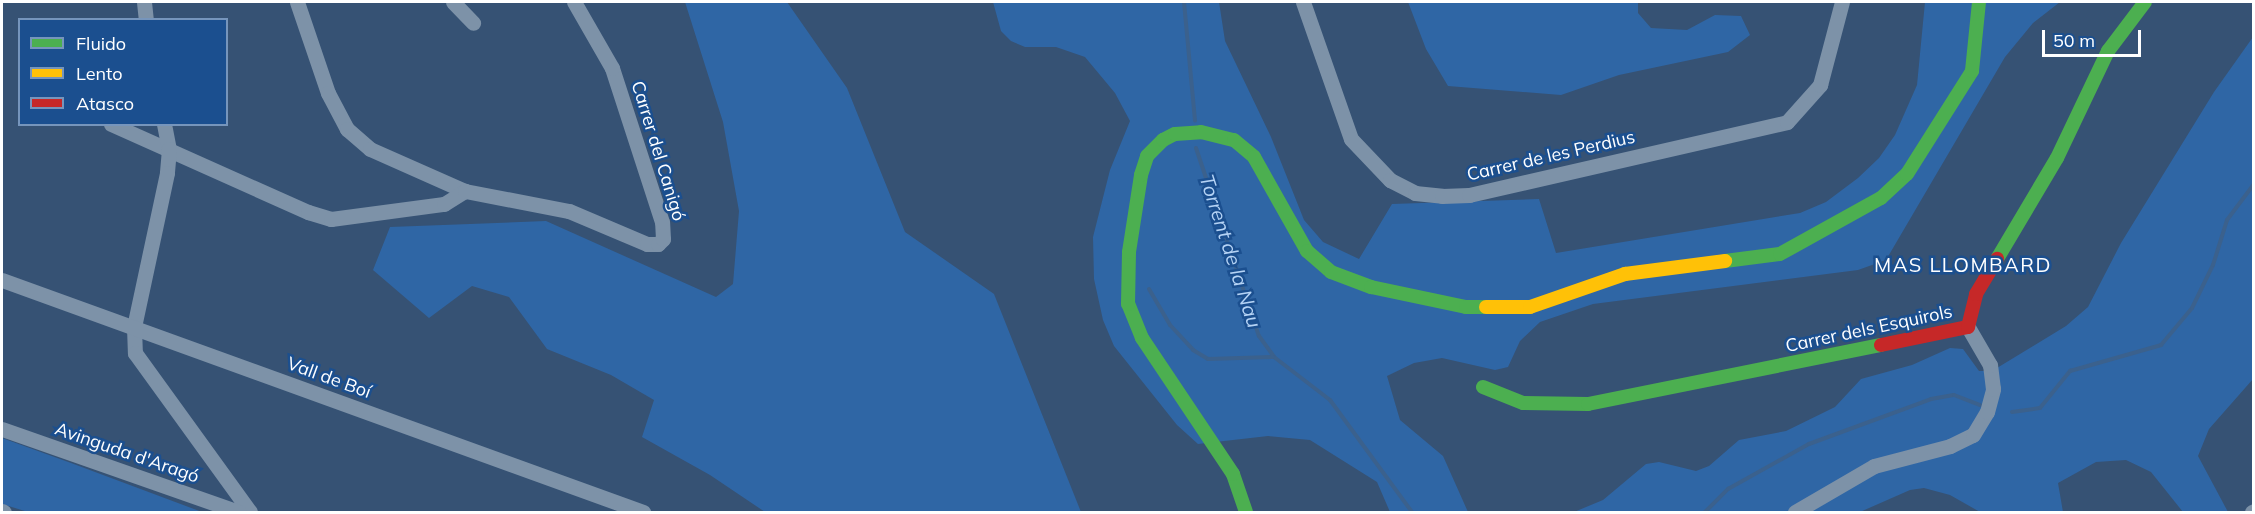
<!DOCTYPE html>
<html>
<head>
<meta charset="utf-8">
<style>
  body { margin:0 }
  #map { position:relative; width:2255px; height:514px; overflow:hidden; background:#365274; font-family:Mulish,sans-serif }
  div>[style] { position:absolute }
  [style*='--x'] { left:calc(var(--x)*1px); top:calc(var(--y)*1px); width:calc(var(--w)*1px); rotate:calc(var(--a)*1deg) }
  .green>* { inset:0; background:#2f66a5 }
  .stream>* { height:4px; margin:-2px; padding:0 2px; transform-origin:2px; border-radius:2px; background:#3b618d }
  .street>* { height:15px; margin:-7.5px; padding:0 7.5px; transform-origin:7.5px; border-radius:7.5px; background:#7d92a8 }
  .fast>* { height:14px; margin:-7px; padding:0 7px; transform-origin:7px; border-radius:7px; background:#4caf50 }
  .slow>* { height:14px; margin:-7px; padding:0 7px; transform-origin:7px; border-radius:7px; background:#ffc107 }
  .jam>* { height:14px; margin:-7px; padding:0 7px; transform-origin:7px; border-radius:7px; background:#c62828 }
  span { translate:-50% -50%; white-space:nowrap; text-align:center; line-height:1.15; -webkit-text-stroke:5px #1b4f8f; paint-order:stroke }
  .street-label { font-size:18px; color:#fff }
  .water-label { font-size:20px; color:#b5d3f5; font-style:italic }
  .neighbourhood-label { font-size:20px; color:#fff; letter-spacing:1.5px }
  .frame { position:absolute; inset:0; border:3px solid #fff; pointer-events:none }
  .legend { position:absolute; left:18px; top:18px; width:210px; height:108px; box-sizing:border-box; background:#1b4f8f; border:2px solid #7695bc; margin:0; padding:8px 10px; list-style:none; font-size:18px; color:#fff }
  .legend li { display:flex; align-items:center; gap:12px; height:30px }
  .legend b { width:30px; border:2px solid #7695bc }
  .scale { position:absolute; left:2042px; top:30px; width:99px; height:27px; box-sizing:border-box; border:3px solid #fff; border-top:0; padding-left:8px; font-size:18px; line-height:21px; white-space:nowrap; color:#fff; -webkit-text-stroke:4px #1b4f8f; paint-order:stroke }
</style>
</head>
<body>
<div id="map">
  <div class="green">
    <div style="clip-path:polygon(685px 2px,787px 2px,847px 88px,905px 232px,994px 294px,1081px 512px,765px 512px,710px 475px,642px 437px,654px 400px,611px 375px,547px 349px,509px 297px,472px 286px,429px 318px,373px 270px,390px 227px,546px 221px,716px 297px,733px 284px,739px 211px,723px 122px)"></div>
    <div style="clip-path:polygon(993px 2px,1219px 2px,1225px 41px,1271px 137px,1304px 220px,1323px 242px,1359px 259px,1392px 204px,1539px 199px,1556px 253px,1800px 213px,1826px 202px,1858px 178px,1879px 158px,1895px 135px,1917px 85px,1925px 2px,2060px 2px,2033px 23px,2005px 57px,1886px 260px,1858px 270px,1593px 304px,1540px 322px,1520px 341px,1508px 367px,1495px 370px,1442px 358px,1414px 363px,1387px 376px,1400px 420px,1443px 456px,1468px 512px,1390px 512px,1377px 482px,1310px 440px,1268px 436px,1198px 444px,1177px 425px,1114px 346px,1103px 320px,1094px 279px,1093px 237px,1110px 170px,1130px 121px,1115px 93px,1085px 57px,1056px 47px,1025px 47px,1011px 41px,1001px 31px)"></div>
    <div style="clip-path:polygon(1408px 2px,1638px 2px,1638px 13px,1651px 28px,1687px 30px,1715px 15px,1741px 16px,1750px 35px,1728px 52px,1619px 75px,1561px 95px,1448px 86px,1426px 49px)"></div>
    <div style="clip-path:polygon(2253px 37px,2253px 379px,2209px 429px,2198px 456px,2228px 512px,2183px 512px,2151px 472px,2126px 460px,2096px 462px,2058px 483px,2063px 512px,1980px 512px,1950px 495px,1924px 488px,1910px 490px,1860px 512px,1574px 512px,1603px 500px,1646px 464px,1659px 462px,1696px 471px,1709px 466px,1739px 440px,1786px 431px,1835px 407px,1861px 379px,1912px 365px,1950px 348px,1963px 349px,1979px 371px,1992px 371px,2066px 326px,2088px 307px,2121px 243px,2214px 92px)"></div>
    <div style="clip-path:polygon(2px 438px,71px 463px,202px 512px,28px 512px,2px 504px)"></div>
  </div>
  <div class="stream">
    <div style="--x:1184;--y:2;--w:119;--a:84.7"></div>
    <div style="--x:1196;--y:148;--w:198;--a:71.5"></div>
    <div style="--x:1259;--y:336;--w:26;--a:54"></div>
    <div style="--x:1274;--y:357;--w:71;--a:37.5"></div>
    <div style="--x:1330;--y:400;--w:139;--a:53.8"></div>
    <div style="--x:1149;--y:289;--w:42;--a:59.7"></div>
    <div style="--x:1170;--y:325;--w:34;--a:47"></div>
    <div style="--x:1193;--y:350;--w:17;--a:31"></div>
    <div style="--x:1208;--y:359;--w:65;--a:-1.8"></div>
    <div style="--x:2012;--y:412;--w:28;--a:-8"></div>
    <div style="--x:2040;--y:408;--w:48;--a:-51"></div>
    <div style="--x:2070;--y:371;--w:95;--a:-15.9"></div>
    <div style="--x:2161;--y:345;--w:48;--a:-50"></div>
    <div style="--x:2192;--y:308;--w:48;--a:-64"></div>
    <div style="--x:2213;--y:265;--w:47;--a:-72.7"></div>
    <div style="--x:2227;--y:220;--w:45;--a:-53.1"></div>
    <div style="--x:1705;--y:512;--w:33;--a:-45"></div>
    <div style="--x:1728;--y:489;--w:93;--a:-29.1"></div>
    <div style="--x:1809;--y:444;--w:130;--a:-20.2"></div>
    <div style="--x:1931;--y:399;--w:23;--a:-10"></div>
    <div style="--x:1954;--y:395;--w:28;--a:21"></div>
  </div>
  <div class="street">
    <div style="--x:144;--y:2;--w:18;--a:84"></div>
    <div style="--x:297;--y:2;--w:96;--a:71.2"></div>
    <div style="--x:328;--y:93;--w:41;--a:62.2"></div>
    <div style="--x:347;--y:129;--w:30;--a:41"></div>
    <div style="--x:370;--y:149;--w:104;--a:23.9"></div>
    <div style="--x:453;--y:2;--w:29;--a:46"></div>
    <div style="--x:1303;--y:2;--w:145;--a:70.7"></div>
    <div style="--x:1351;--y:139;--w:57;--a:46.4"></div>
    <div style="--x:1390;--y:180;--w:28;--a:27"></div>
    <div style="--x:1415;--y:193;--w:27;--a:6"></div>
    <div style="--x:1442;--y:196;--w:27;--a:-2"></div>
    <div style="--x:1469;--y:195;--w:326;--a:-12.9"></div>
    <div style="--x:1787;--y:122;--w:50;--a:-48.3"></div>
    <div style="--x:1820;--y:85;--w:86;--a:-75.2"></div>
    <div style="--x:111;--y:124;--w:216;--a:24.1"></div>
    <div style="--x:308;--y:212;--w:24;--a:17"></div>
    <div style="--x:331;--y:219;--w:114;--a:-7.6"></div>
    <div style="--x:444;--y:204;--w:25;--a:-32"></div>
    <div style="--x:465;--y:191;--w:106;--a:10.9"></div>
    <div style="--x:569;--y:211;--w:85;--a:22.9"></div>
    <div style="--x:647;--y:244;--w:11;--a:0"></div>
    <div style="--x:658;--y:244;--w:7;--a:-45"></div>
    <div style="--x:663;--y:239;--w:17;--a:-93"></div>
    <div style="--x:662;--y:222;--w:162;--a:-108"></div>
    <div style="--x:612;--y:68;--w:76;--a:-119.9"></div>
    <div style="--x:164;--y:124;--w:25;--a:79"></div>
    <div style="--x:169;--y:149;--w:24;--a:95"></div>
    <div style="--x:167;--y:173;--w:157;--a:102.1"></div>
    <div style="--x:134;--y:327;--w:26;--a:88"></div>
    <div style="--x:135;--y:353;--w:196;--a:54.1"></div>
    <div style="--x:2;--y:280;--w:682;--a:19.9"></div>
    <div style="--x:2;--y:429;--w:251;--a:19.3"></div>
    <div style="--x:2;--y:511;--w:2;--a:27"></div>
    <div style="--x:1795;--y:512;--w:91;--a:-30.2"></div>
    <div style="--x:1874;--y:466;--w:79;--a:-14.7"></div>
    <div style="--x:1950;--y:446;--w:25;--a:-26"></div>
    <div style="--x:1973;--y:435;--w:27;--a:-59"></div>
    <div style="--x:1987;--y:412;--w:24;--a:-75"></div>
    <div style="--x:1993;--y:389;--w:24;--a:-97"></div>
    <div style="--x:1990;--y:365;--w:44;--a:-120.1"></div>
    <div style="--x:2252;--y:512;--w:2;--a:-27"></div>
  </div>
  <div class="fast">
    <div style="--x:1997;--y:259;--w:117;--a:-59.3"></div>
    <div style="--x:2057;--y:158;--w:119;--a:-64.5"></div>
    <div style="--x:2108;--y:51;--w:61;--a:-52.9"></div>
    <div style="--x:1725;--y:261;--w:55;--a:-7.3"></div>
    <div style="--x:1780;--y:254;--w:115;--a:-29"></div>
    <div style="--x:1881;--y:198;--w:35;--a:-43"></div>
    <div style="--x:1907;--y:174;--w:122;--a:-57.7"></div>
    <div style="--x:1972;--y:71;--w:69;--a:-84.2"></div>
    <div style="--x:1483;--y:387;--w:43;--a:21.8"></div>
    <div style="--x:1523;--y:403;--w:65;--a:0.9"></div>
    <div style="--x:1588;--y:404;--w:299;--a:-11.4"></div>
    <div style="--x:1246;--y:512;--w:40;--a:-108.9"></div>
    <div style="--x:1233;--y:474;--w:164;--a:-123.8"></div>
    <div style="--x:1142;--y:338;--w:37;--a:-112"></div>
    <div style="--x:1128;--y:304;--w:52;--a:-88.9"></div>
    <div style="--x:1129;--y:252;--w:78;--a:-81.1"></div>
    <div style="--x:1141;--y:175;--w:20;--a:-72"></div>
    <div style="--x:1147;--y:156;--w:23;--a:-45"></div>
    <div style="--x:1163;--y:140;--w:13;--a:-27"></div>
    <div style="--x:1175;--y:134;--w:26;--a:-4"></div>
    <div style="--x:1201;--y:132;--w:34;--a:14"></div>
    <div style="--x:1234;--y:140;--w:26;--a:40"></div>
    <div style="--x:1254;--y:157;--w:108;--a:60.6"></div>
    <div style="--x:1307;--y:251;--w:32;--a:41"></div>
    <div style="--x:1331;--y:272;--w:43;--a:20.6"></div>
    <div style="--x:1371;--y:287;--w:97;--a:11.9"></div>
    <div style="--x:1466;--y:307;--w:20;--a:0"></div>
  </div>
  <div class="slow">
    <div style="--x:1486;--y:307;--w:44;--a:0"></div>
    <div style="--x:1530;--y:307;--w:101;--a:-19.2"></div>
    <div style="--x:1625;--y:274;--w:101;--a:-7.4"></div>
  </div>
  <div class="jam">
    <div style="--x:1881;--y:345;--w:89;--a:-11.7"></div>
    <div style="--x:1968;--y:327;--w:34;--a:-76"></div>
    <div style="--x:1976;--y:294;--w:41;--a:-59"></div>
  </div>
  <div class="street-label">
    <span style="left:658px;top:151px;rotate:73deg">Carrer del Canigó</span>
    <span style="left:1551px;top:156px;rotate:-13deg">Carrer de les Perdius</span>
    <span style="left:1869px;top:329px;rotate:-12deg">Carrer dels Esquirols</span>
    <span style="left:329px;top:378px;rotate:20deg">Vall de Boí</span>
    <span style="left:127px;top:453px;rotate:19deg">Avinguda d'Aragó</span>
  </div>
  <div class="water-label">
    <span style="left:1231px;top:251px;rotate:72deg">Torrent de la Nau</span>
  </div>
  <div class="neighbourhood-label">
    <span style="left:1963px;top:264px">MAS LLOMBARD</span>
  </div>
  <div class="frame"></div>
  <ul class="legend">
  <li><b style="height:8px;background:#4caf50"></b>Fluido</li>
  <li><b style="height:8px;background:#ffc107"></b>Lento</li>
  <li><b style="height:8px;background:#c62828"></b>Atasco</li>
  </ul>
  <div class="scale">50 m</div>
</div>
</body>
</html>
